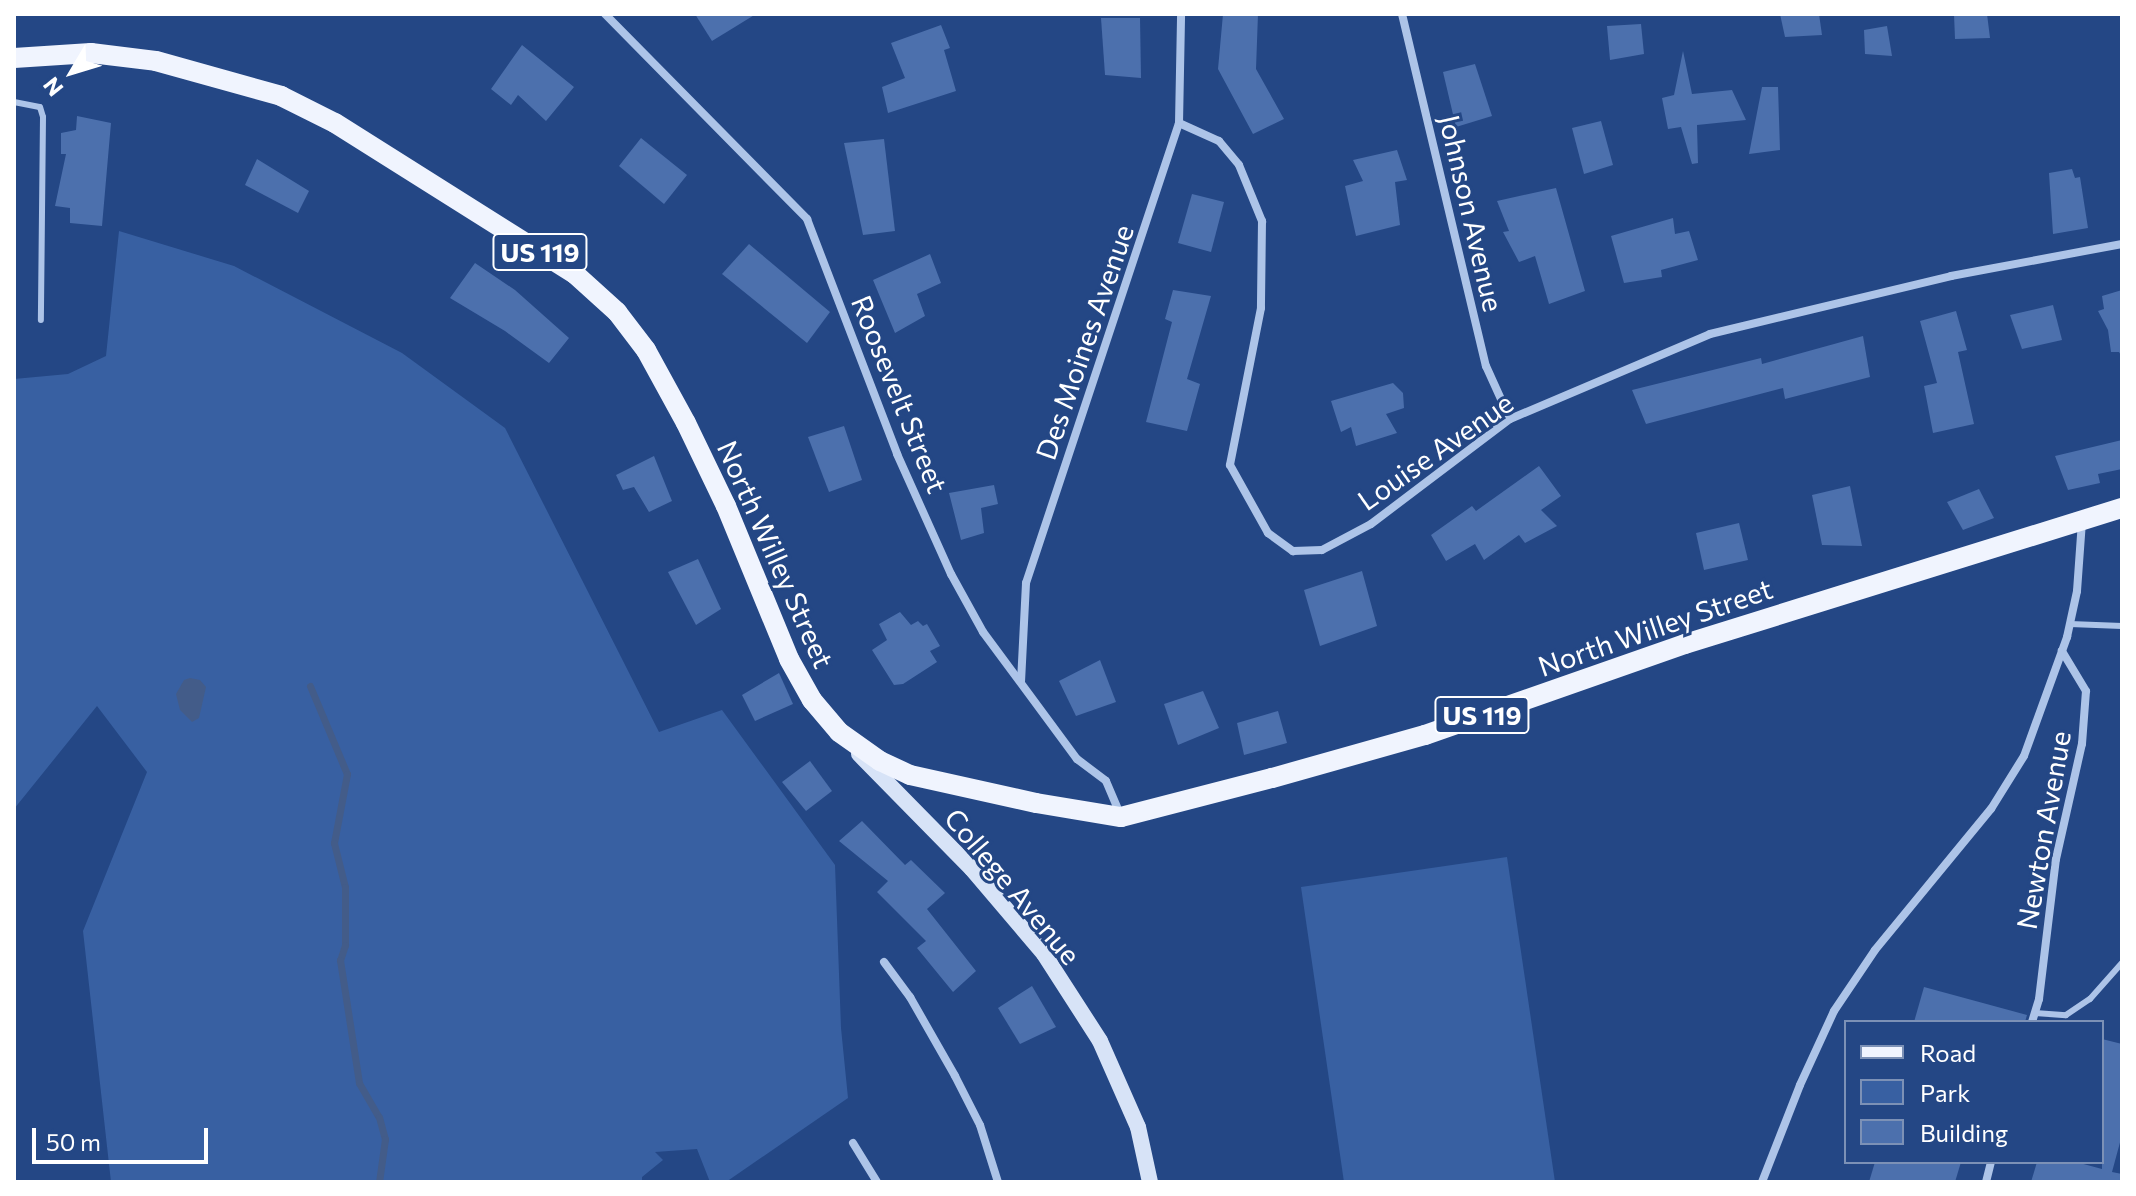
<!DOCTYPE html>
<html>
<head>
<meta charset="utf-8">
<style>
  body { margin:0 }
  #map { position:relative; width:2136px; height:1196px; overflow:hidden; background:#244785; font-family:Commissioner,sans-serif }
  div>[style] { position:absolute }
  [style*='--x'] { left:calc(var(--x)*1px); top:calc(var(--y)*1px); width:calc(var(--w)*1px); rotate:calc(var(--a)*1deg) }
  .green>* { inset:0; background:#3860a2 }
  .water>* { inset:0; background:#435c89 }
  .stream>* { height:7px; margin:-3.5px; padding:0 3.5px; transform-origin:3.5px; border-radius:3.5px; background:#435c89 }
  .building>* { inset:0; background:#4c70ad }
  .lane>* { height:6px; margin:-3px; padding:0 3px; transform-origin:3px; border-radius:3px; background:#adc4e8 }
  .street>* { height:8px; margin:-4px; padding:0 4px; transform-origin:4px; border-radius:4px; background:#adc4e8 }
  .secondary>* { height:16px; margin:-8px; padding:0 8px; transform-origin:8px; border-radius:8px; background:#d7e3f7 }
  .primary>* { height:20px; margin:-10px; padding:0 10px; transform-origin:10px; border-radius:10px; background:#f0f4fe }
  span { translate:-50% -50%; white-space:nowrap; text-align:center; line-height:1.15; -webkit-text-stroke:6px #244785; paint-order:stroke }
  .shield-label span { padding:2px 6px; background:#244785; border:2px solid; border-radius:6px; -webkit-text-stroke-width:0 }
  .shield-label { font-size:26px; color:#fff; font-weight:700 }
  .street-label { font-size:28px; color:#fff }
  .frame { position:absolute; inset:0; border:16px solid #fff; pointer-events:none }
  .legend { position:absolute; left:1844px; top:1020px; width:260px; height:144px; box-sizing:border-box; background:#244785; border:2px solid #7c91b6; margin:0; padding:10px 14px; list-style:none; font-size:24px; color:#fff }
  .legend li { display:flex; align-items:center; gap:16px; height:40px }
  .legend b { width:40px; border:2px solid #7c91b6 }
  .north { position:absolute; left:32px; top:32px; width:80px; height:80px; -webkit-text-stroke:6px #244785; paint-order:stroke; rotate:232deg; font-size:22px; font-weight:700; line-height:32px; text-align:center; color:#fff }
  .north::after { content:''; display:block; margin:auto; width:28px; height:36px; background:#fff; clip-path:polygon(50% 0,100% 100%,50% 72%,0 100%) }
  .scale { position:absolute; left:32px; top:1128px; width:176px; height:36px; box-sizing:border-box; border:4px solid #fff; border-top:0; padding-left:10px; font-size:24px; line-height:28px; white-space:nowrap; color:#fff; -webkit-text-stroke:6px #244785; paint-order:stroke }
</style>
</head>
<body>
<div id="map">
  <div class="green">
    <div style="clip-path:polygon(119px 231px,234px 266px,402px 353px,505px 428px,659px 732px,722px 710px,835px 865px,841px 1028px,848px 1098px,726px 1182px,710px 1182px,697px 1149px,655px 1152px,663px 1160px,642px 1177px,642px 1182px,111px 1182px,83px 931px,147px 772px,97px 706px,14px 809px,14px 379px,68px 374px,106px 356px)"></div>
    <div style="clip-path:polygon(1507px 857px,1555px 1182px,1344px 1182px,1301px 887px)"></div>
  </div>
  <div class="water">
    <div style="clip-path:polygon(190px 678px,200px 680px,206px 687px,199px 718px,192px 722px,180px 710px,176px 694px,184px 680px)"></div>
  </div>
  <div class="stream">
    <div style="--x:310;--y:686;--w:95;--a:67.2"></div>
    <div style="--x:347;--y:774;--w:70;--a:100.7"></div>
    <div style="--x:334;--y:843;--w:45;--a:76"></div>
    <div style="--x:345;--y:887;--w:58;--a:90"></div>
    <div style="--x:345;--y:945;--w:16;--a:108"></div>
    <div style="--x:340;--y:960;--w:124;--a:81.2"></div>
    <div style="--x:359;--y:1083;--w:39;--a:60"></div>
    <div style="--x:379;--y:1117;--w:23;--a:75"></div>
    <div style="--x:385;--y:1139;--w:43;--a:97.9"></div>
  </div>
  <div class="building">
    <div style="clip-path:polygon(695px 14px,756px 14px,712px 41px)"></div>
    <div style="clip-path:polygon(1223px 14px,1258px 14px,1256px 69px,1284px 119px,1253px 134px,1218px 69px)"></div>
    <div style="clip-path:polygon(1780px 14px,1819px 14px,1822px 35px,1785px 37px)"></div>
    <div style="clip-path:polygon(1954px 14px,1987px 14px,1990px 38px,1955px 39px)"></div>
    <div style="clip-path:polygon(1101px 18px,1140px 18px,1141px 78px,1105px 75px)"></div>
    <div style="clip-path:polygon(1641px 24px,1644px 54px,1610px 60px,1607px 26px)"></div>
    <div style="clip-path:polygon(941px 25px,950px 48px,944px 50px,956px 91px,888px 113px,882px 87px,905px 78px,891px 43px)"></div>
    <div style="clip-path:polygon(1887px 26px,1892px 56px,1865px 54px,1864px 30px)"></div>
    <div style="clip-path:polygon(522px 45px,574px 87px,546px 121px,518px 95px,511px 105px,491px 89px)"></div>
    <div style="clip-path:polygon(1683px 51px,1692px 94px,1732px 90px,1746px 120px,1697px 125px,1698px 163px,1692px 164px,1681px 127px,1668px 129px,1662px 98px,1674px 95px)"></div>
    <div style="clip-path:polygon(1475px 64px,1492px 116px,1456px 127px,1443px 72px)"></div>
    <div style="clip-path:polygon(1762px 87px,1778px 87px,1780px 150px,1749px 154px)"></div>
    <div style="clip-path:polygon(77px 116px,111px 123px,102px 226px,70px 223px,70px 208px,55px 206px,66px 154px,61px 154px,61px 133px,76px 130px)"></div>
    <div style="clip-path:polygon(1601px 121px,1613px 165px,1584px 174px,1572px 128px)"></div>
    <div style="clip-path:polygon(641px 138px,687px 175px,664px 204px,619px 166px)"></div>
    <div style="clip-path:polygon(884px 139px,895px 231px,863px 235px,844px 143px)"></div>
    <div style="clip-path:polygon(1397px 150px,1407px 180px,1395px 182px,1400px 225px,1356px 236px,1345px 186px,1363px 181px,1353px 160px)"></div>
    <div style="clip-path:polygon(257px 159px,309px 191px,298px 213px,245px 185px)"></div>
    <div style="clip-path:polygon(2072px 169px,2075px 178px,2080px 177px,2088px 228px,2053px 234px,2049px 173px)"></div>
    <div style="clip-path:polygon(1556px 188px,1585px 291px,1549px 304px,1535px 256px,1519px 262px,1503px 232px,1509px 231px,1497px 201px)"></div>
    <div style="clip-path:polygon(1192px 194px,1224px 202px,1211px 252px,1178px 243px)"></div>
    <div style="clip-path:polygon(1673px 218px,1675px 234px,1689px 231px,1698px 260px,1661px 270px,1662px 277px,1624px 283px,1611px 236px)"></div>
    <div style="clip-path:polygon(749px 244px,830px 312px,807px 343px,722px 274px)"></div>
    <div style="clip-path:polygon(930px 254px,941px 283px,917px 294px,925px 316px,895px 333px,873px 280px)"></div>
    <div style="clip-path:polygon(475px 263px,515px 290px,569px 338px,549px 363px,505px 331px,450px 298px)"></div>
    <div style="clip-path:polygon(1173px 290px,1211px 296px,1187px 379px,1200px 384px,1187px 431px,1146px 422px,1172px 322px,1165px 319px)"></div>
    <div style="clip-path:polygon(2122px 290px,2122px 357px,2119px 352px,2111px 352px,2108px 330px,2098px 311px,2104px 309px,2102px 296px)"></div>
    <div style="clip-path:polygon(2053px 305px,2062px 340px,2022px 349px,2010px 315px)"></div>
    <div style="clip-path:polygon(1956px 311px,1967px 350px,1958px 352px,1974px 424px,1933px 433px,1924px 386px,1937px 383px,1920px 321px)"></div>
    <div style="clip-path:polygon(1863px 336px,1870px 377px,1785px 399px,1783px 388px,1646px 424px,1632px 390px,1761px 358px,1762px 364px)"></div>
    <div style="clip-path:polygon(1393px 383px,1403px 393px,1404px 408px,1386px 414px,1397px 433px,1356px 446px,1351px 427px,1341px 432px,1331px 401px)"></div>
    <div style="clip-path:polygon(844px 426px,862px 480px,829px 492px,808px 437px)"></div>
    <div style="clip-path:polygon(2122px 440px,2122px 469px,2098px 474px,2100px 483px,2068px 490px,2055px 456px)"></div>
    <div style="clip-path:polygon(654px 456px,672px 501px,649px 512px,634px 487px,623px 490px,616px 475px)"></div>
    <div style="clip-path:polygon(1539px 466px,1561px 496px,1541px 510px,1557px 526px,1525px 543px,1519px 535px,1484px 560px,1475px 544px,1446px 561px,1431px 535px,1472px 506px,1476px 511px)"></div>
    <div style="clip-path:polygon(994px 485px,998px 504px,981px 508px,984px 533px,961px 540px,949px 493px)"></div>
    <div style="clip-path:polygon(1850px 486px,1862px 546px,1822px 545px,1812px 495px)"></div>
    <div style="clip-path:polygon(1979px 489px,1994px 518px,1963px 530px,1947px 502px)"></div>
    <div style="clip-path:polygon(1739px 523px,1748px 560px,1704px 570px,1696px 533px)"></div>
    <div style="clip-path:polygon(698px 559px,721px 609px,696px 625px,668px 572px)"></div>
    <div style="clip-path:polygon(1362px 571px,1377px 626px,1320px 646px,1304px 590px)"></div>
    <div style="clip-path:polygon(900px 612px,911px 625px,918px 621px,923px 626px,927px 624px,940px 646px,930px 651px,937px 662px,903px 684px,894px 685px,872px 650px,887px 640px,879px 624px)"></div>
    <div style="clip-path:polygon(1100px 660px,1116px 702px,1076px 716px,1059px 681px)"></div>
    <div style="clip-path:polygon(779px 673px,793px 704px,755px 721px,742px 695px)"></div>
    <div style="clip-path:polygon(1203px 691px,1219px 728px,1178px 745px,1164px 704px)"></div>
    <div style="clip-path:polygon(1278px 711px,1287px 743px,1244px 755px,1237px 723px)"></div>
    <div style="clip-path:polygon(810px 761px,832px 791px,806px 811px,782px 782px)"></div>
    <div style="clip-path:polygon(862px 821px,905px 865px,911px 860px,945px 893px,927px 909px,976px 971px,953px 992px,917px 948px,926px 941px,877px 892px,888px 881px,839px 841px)"></div>
    <div style="clip-path:polygon(1032px 986px,1056px 1027px,1020px 1044px,998px 1008px)"></div>
    <div style="clip-path:polygon(1924px 987px,2027px 1015px,2025px 1022px,1914px 1022px)"></div>
    <div style="clip-path:polygon(2102px 1039px,2122px 1044px,2122px 1135px,2112px 1172px,2122px 1174px,2122px 1182px,2031px 1182px,2037px 1162px,2076px 1162px,2102px 1169px)"></div>
    <div style="clip-path:polygon(1875px 1162px,1961px 1162px,1955px 1182px,1869px 1182px)"></div>
  </div>
  <div class="lane">
    <div style="--x:14;--y:102;--w:26;--a:11"></div>
    <div style="--x:40;--y:107;--w:10;--a:73"></div>
    <div style="--x:43;--y:117;--w:203;--a:90.6"></div>
    <div style="--x:2070;--y:624;--w:52;--a:2.2"></div>
    <div style="--x:2035;--y:1013;--w:31;--a:4"></div>
    <div style="--x:2066;--y:1015;--w:29;--a:-34"></div>
    <div style="--x:2090;--y:999;--w:48;--a:-48.4"></div>
  </div>
  <div class="street">
    <div style="--x:605;--y:14;--w:288;--a:45.4"></div>
    <div style="--x:807;--y:219;--w:252;--a:69"></div>
    <div style="--x:897;--y:454;--w:132;--a:65.8"></div>
    <div style="--x:951;--y:574;--w:66;--a:61.1"></div>
    <div style="--x:983;--y:632;--w:158;--a:53.5"></div>
    <div style="--x:1077;--y:759;--w:36;--a:37"></div>
    <div style="--x:1106;--y:781;--w:36;--a:67"></div>
    <div style="--x:1402;--y:14;--w:362;--a:76.6"></div>
    <div style="--x:1486;--y:366;--w:58;--a:65.6"></div>
    <div style="--x:1179;--y:123;--w:44;--a:24.2"></div>
    <div style="--x:1219;--y:141;--w:31;--a:50"></div>
    <div style="--x:1239;--y:165;--w:61;--a:67.7"></div>
    <div style="--x:1262;--y:221;--w:87;--a:90.7"></div>
    <div style="--x:1261;--y:308;--w:160;--a:101.2"></div>
    <div style="--x:1230;--y:465;--w:78;--a:60.8"></div>
    <div style="--x:1268;--y:533;--w:31;--a:36"></div>
    <div style="--x:1293;--y:551;--w:29;--a:-2"></div>
    <div style="--x:1322;--y:550;--w:55;--a:-28"></div>
    <div style="--x:1371;--y:524;--w:174;--a:-37.1"></div>
    <div style="--x:1510;--y:419;--w:217;--a:-23"></div>
    <div style="--x:1710;--y:334;--w:248;--a:-13.5"></div>
    <div style="--x:1951;--y:276;--w:174;--a:-10.6"></div>
    <div style="--x:1021;--y:682;--w:99;--a:-87.1"></div>
    <div style="--x:1026;--y:583;--w:485;--a:-71.6"></div>
    <div style="--x:1179;--y:123;--w:109;--a:-88.9"></div>
    <div style="--x:884;--y:962;--w:44;--a:53.4"></div>
    <div style="--x:910;--y:997;--w:91;--a:60.3"></div>
    <div style="--x:955;--y:1076;--w:55;--a:63"></div>
    <div style="--x:980;--y:1125;--w:60;--a:72.5"></div>
    <div style="--x:2032;--y:1022;--w:24;--a:-73"></div>
    <div style="--x:2039;--y:999;--w:141;--a:-83.1"></div>
    <div style="--x:2056;--y:859;--w:118;--a:-77.3"></div>
    <div style="--x:2082;--y:744;--w:53;--a:-85.7"></div>
    <div style="--x:2086;--y:691;--w:47;--a:-121"></div>
    <div style="--x:853;--y:1143;--w:46;--a:58.4"></div>
    <div style="--x:1762;--y:1182;--w:104;--a:-68.6"></div>
    <div style="--x:1800;--y:1085;--w:81;--a:-65.3"></div>
    <div style="--x:1834;--y:1011;--w:73;--a:-56.1"></div>
    <div style="--x:1875;--y:950;--w:183;--a:-50.6"></div>
    <div style="--x:1991;--y:809;--w:62;--a:-58.1"></div>
    <div style="--x:2024;--y:756;--w:127;--a:-70.1"></div>
    <div style="--x:2067;--y:637;--w:47;--a:-77.7"></div>
    <div style="--x:2077;--y:591;--w:69;--a:-85.9"></div>
    <div style="--x:1986;--y:1182;--w:21;--a:-76"></div>
  </div>
  <div class="secondary">
    <div style="--x:859;--y:754;--w:161;--a:45.5"></div>
    <div style="--x:972;--y:869;--w:111;--a:49.7"></div>
    <div style="--x:1044;--y:954;--w:103;--a:57.2"></div>
    <div style="--x:1100;--y:1041;--w:94;--a:66.2"></div>
    <div style="--x:1138;--y:1127;--w:56;--a:77.7"></div>
  </div>
  <div class="primary">
    <div style="--x:14;--y:58;--w:77;--a:-3.7"></div>
    <div style="--x:91;--y:53;--w:65;--a:7"></div>
    <div style="--x:156;--y:61;--w:130;--a:15.6"></div>
    <div style="--x:281;--y:96;--w:60;--a:26.6"></div>
    <div style="--x:335;--y:123;--w:284;--a:32.2"></div>
    <div style="--x:575;--y:274;--w:57;--a:42.1"></div>
    <div style="--x:617;--y:312;--w:48;--a:52.7"></div>
    <div style="--x:646;--y:350;--w:83;--a:61.3"></div>
    <div style="--x:686;--y:423;--w:92;--a:64.3"></div>
    <div style="--x:726;--y:506;--w:165;--a:67.6"></div>
    <div style="--x:789;--y:659;--w:47;--a:60.7"></div>
    <div style="--x:812;--y:700;--w:42;--a:49.8"></div>
    <div style="--x:839;--y:732;--w:50;--a:35.3"></div>
    <div style="--x:880;--y:761;--w:33;--a:25"></div>
    <div style="--x:910;--y:775;--w:129;--a:12.5"></div>
    <div style="--x:1036;--y:803;--w:86;--a:9.4"></div>
    <div style="--x:1121;--y:817;--w:156;--a:-14.5"></div>
    <div style="--x:1272;--y:778;--w:159;--a:-15.7"></div>
    <div style="--x:1425;--y:735;--w:275;--a:-19.3"></div>
    <div style="--x:1685;--y:644;--w:458;--a:-17.3"></div>
  </div>
  <div class="shield-label">
    <span style="left:540px;top:252px">US 119</span>
    <span style="left:1482px;top:715px">US 119</span>
  </div>
  <div class="street-label">
    <span style="left:1472px;top:213px;rotate:77deg">Johnson Avenue</span>
    <span style="left:1084px;top:342px;rotate:-71deg">Des Moines Avenue</span>
    <span style="left:900px;top:394px;rotate:68deg">Roosevelt Street</span>
    <span style="left:1435px;top:451px;rotate:-35deg">Louise Avenue</span>
    <span style="left:776px;top:554px;rotate:66deg">North Willey Street</span>
    <span style="left:1655px;top:627px;rotate:-19deg">North Willey Street</span>
    <span style="left:2043px;top:830px;rotate:-80deg">Newton Avenue</span>
    <span style="left:1013px;top:886px;rotate:50deg">College Avenue</span>
  </div>
  <div class="frame"></div>
  <ul class="legend">
  <li><b style="height:10px;background:#f0f4fe"></b>Road</li>
  <li><b style="height:22px;background:#3860a2"></b>Park</li>
  <li><b style="height:22px;background:#4c70ad"></b>Building</li>
  </ul>
  <div class="north">N</div>
  <div class="scale">50 m</div>
</div>
</body>
</html>
